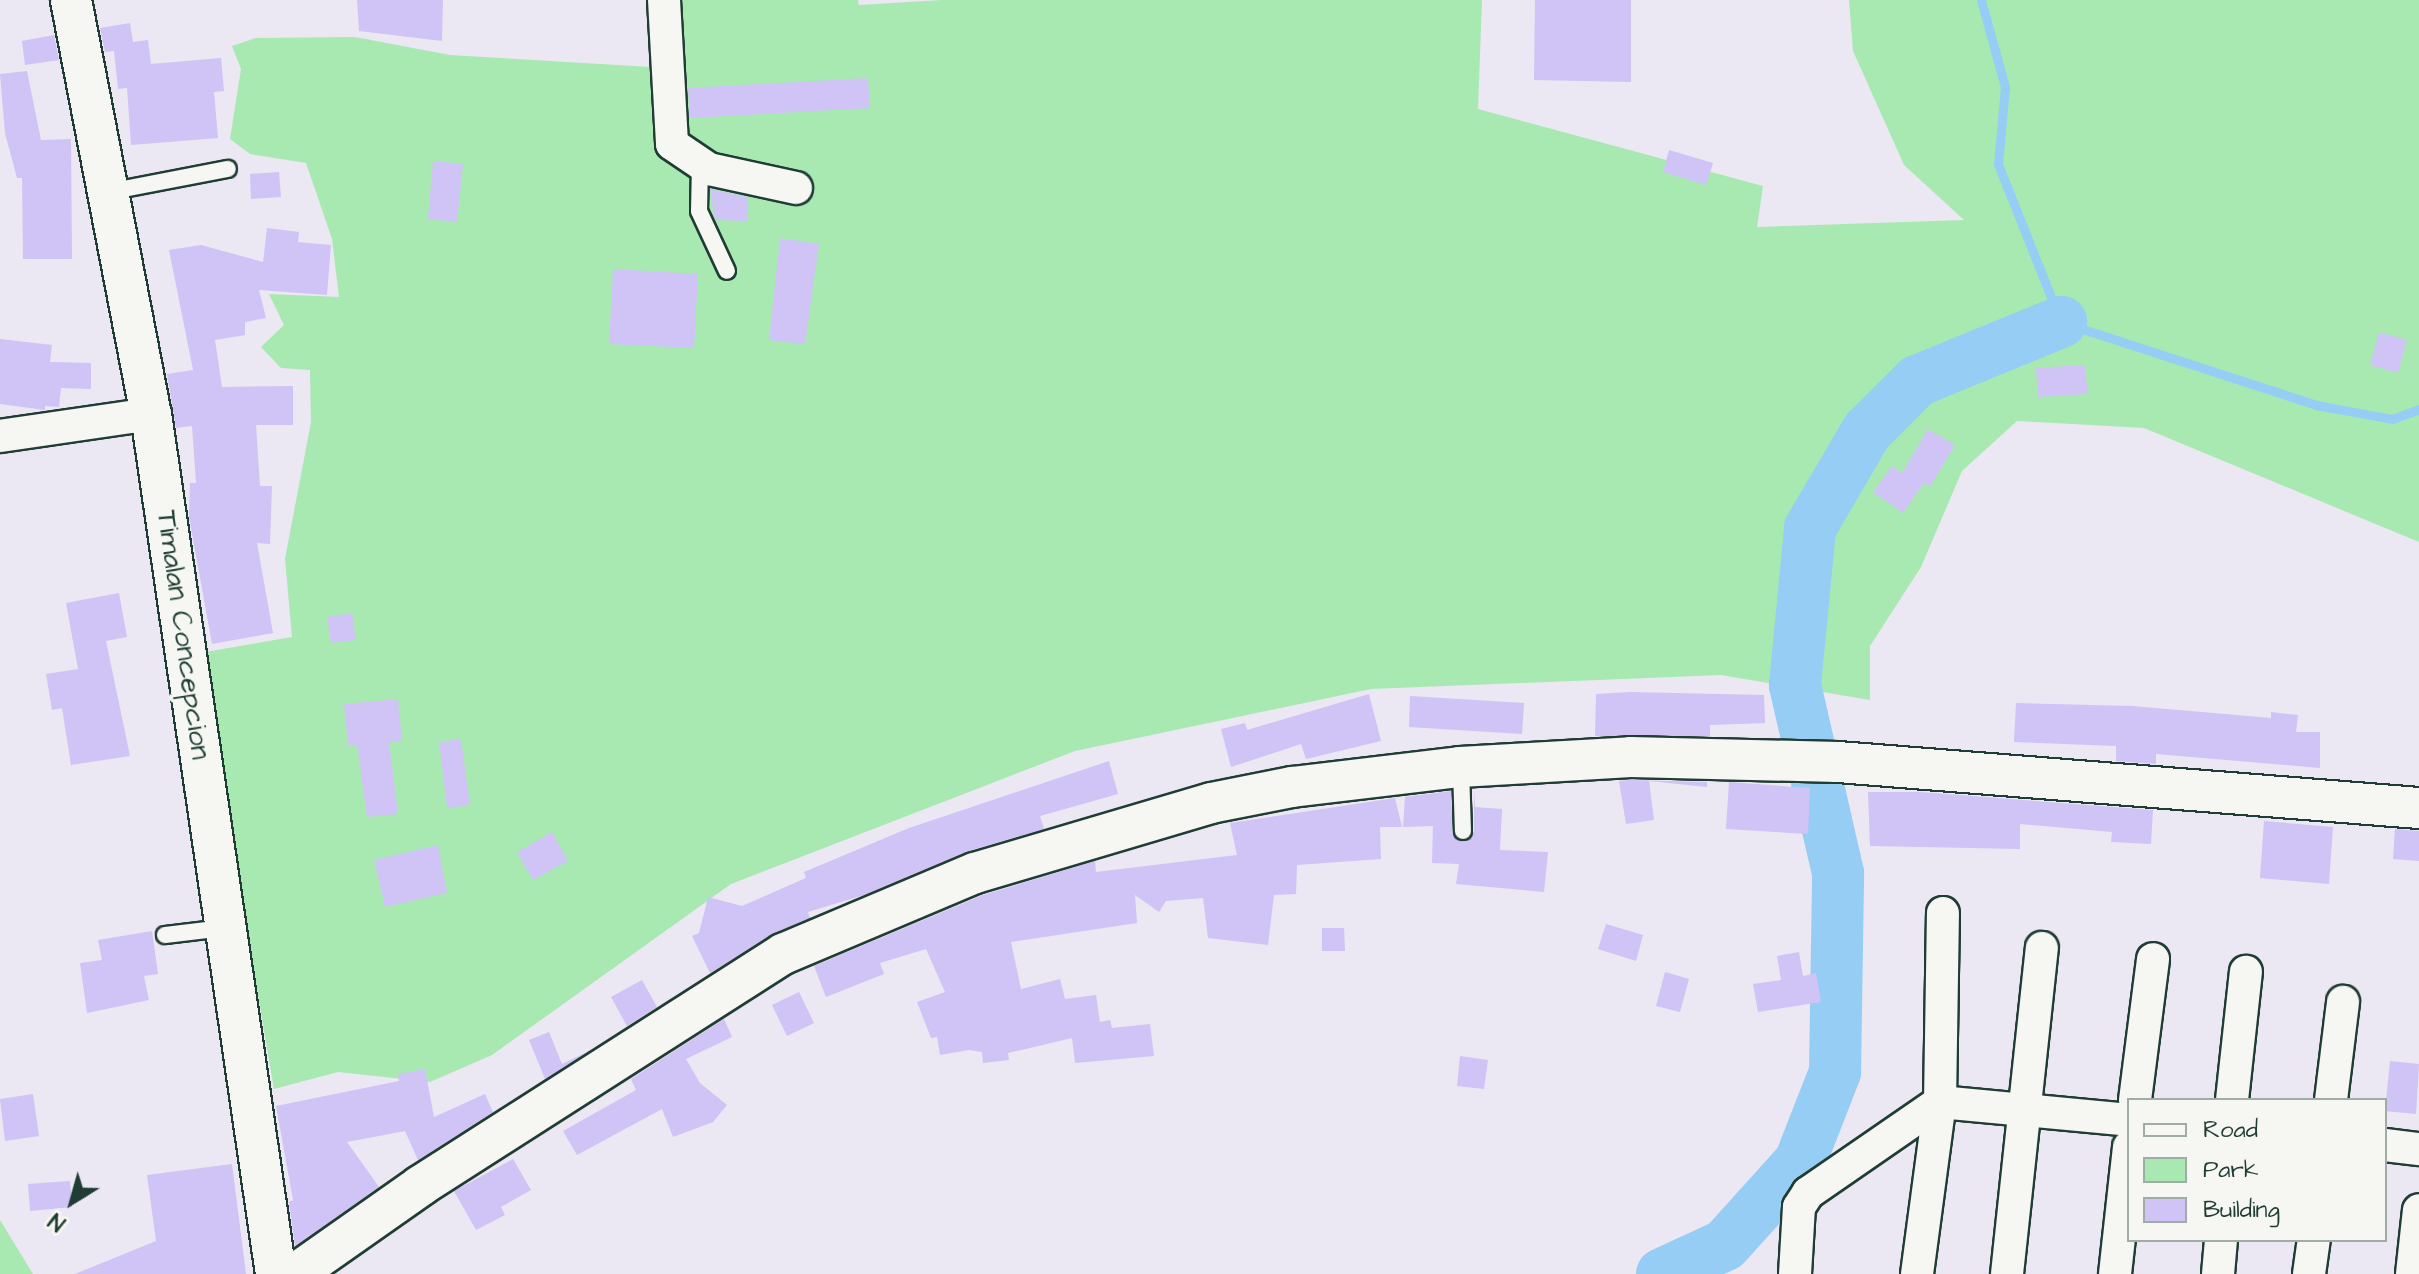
<!DOCTYPE html>
<html>
<head>
<meta charset="utf-8">
<style>
  body { margin:0 }
  #map { position:relative; width:2419px; height:1274px; overflow:hidden; background:#ebe7f3; font-family:"Architects Daughter",sans-serif }
  div>[style] { position:absolute }
  [style*='--x'] { left:calc(var(--x)*1px); top:calc(var(--y)*1px); width:calc(var(--w)*1px); rotate:calc(var(--a)*1deg) }
  .green>* { inset:0; background:#a8e9b2 }
  .stream>* { height:9px; margin:-4.5px; padding:0 4.5px; transform-origin:4.5px; border-radius:4.5px; background:#95cdf5 }
  .river>* { height:52px; margin:-26px; padding:0 26px; transform-origin:26px; border-radius:26px; background:#95cdf5 }
  .building>* { inset:0; background:#d0c3f5 }
  .roads { filter:drop-shadow(2px 0 #1f3d34) drop-shadow(-2px 0 #1f3d34) drop-shadow(0 2px #1f3d34) drop-shadow(0 -2px #1f3d34) }
  .service>* { height:16px; margin:-8px; padding:0 8px; transform-origin:8px; border-radius:8px; background:#f6f6f2 }
  .minor>* { height:32px; margin:-16px; padding:0 16px; transform-origin:16px; border-radius:16px; background:#f6f6f2 }
  .tertiary>* { height:40px; margin:-20px; padding:0 20px; transform-origin:20px; border-radius:20px; background:#f6f6f2 }
  span { translate:-50% -50%; white-space:nowrap; text-align:center; line-height:1.15; -webkit-text-stroke:7px #f6f6f2; paint-order:stroke }
  .street-label { font-size:28px; color:#1f3d34 }
  .legend { position:absolute; left:2127px; top:1098px; width:260px; height:144px; box-sizing:border-box; background:#f6f6f2; border:2px solid #a0aca6; margin:0; padding:10px 14px; list-style:none; font-size:24px; color:#1f3d34 }
  .legend li { display:flex; align-items:center; gap:16px; height:40px }
  .legend b { width:40px; border:2px solid #a0aca6 }
  .north { position:absolute; left:32px; top:1162px; width:80px; height:80px; -webkit-text-stroke:6px #f6f6f2; paint-order:stroke; rotate:217deg; font-size:22px; font-weight:700; line-height:32px; text-align:center; color:#1f3d34 }
  .north::after { content:''; display:block; margin:auto; width:28px; height:36px; background:#1f3d34; clip-path:polygon(50% 0,100% 100%,50% 72%,0 100%) }
</style>
</head>
<body>
<div id="map">
  <div class="green">
    <div style="clip-path:polygon(664px 0,858px 0,859px 5px,942px 0,1482px 0,1478px 109px,1763px 186px,1757px 227px,1964px 220px,1904px 165px,1853px 51px,1849px 0,2419px 0,2419px 542px,2144px 428px,2017px 421px,1962px 471px,1921px 567px,1870px 646px,1870px 700px,1721px 675px,1371px 689px,1075px 751px,731px 884px,492px 1055px,430px 1082px,338px 1072px,274px 1089px,200px 653px,292px 637px,285px 559px,311px 422px,310px 370px,281px 368px,261px 347px,284px 325px,269px 294px,339px 297px,332px 239px,306px 163px,250px 154px,230px 139px,241px 69px,232px 46px,256px 38px,355px 37px,450px 55px,667px 68px)"></div>
    <div style="clip-path:polygon(0 1220px,33px 1274px,0 1274px)"></div>
  </div>
  <div class="stream">
    <div style="--x:1981;--y:0;--w:90;--a:74.6"></div>
    <div style="--x:2005;--y:87;--w:77;--a:95.2"></div>
    <div style="--x:1998;--y:164;--w:170;--a:68.3"></div>
    <div style="--x:2061;--y:322;--w:268;--a:18"></div>
    <div style="--x:2316;--y:405;--w:77;--a:10.4"></div>
    <div style="--x:2392;--y:419;--w:29;--a:-20"></div>
  </div>
  <div class="river">
    <div style="--x:1662;--y:1274;--w:69;--a:-24.7"></div>
    <div style="--x:1725;--y:1245;--w:112;--a:-47.9"></div>
    <div style="--x:1800;--y:1162;--w:97;--a:-68.7"></div>
    <div style="--x:1835;--y:1072;--w:199;--a:-89.1"></div>
    <div style="--x:1838;--y:873;--w:193;--a:-102.9"></div>
    <div style="--x:1795;--y:685;--w:158;--a:-84.5"></div>
    <div style="--x:1810;--y:528;--w:113;--a:-59.6"></div>
    <div style="--x:1867;--y:431;--w:71;--a:-45"></div>
    <div style="--x:1917;--y:381;--w:156;--a:-22.3"></div>
  </div>
  <div class="building">
    <div style="clip-path:polygon(357px 0,443px 0,442px 41px,359px 31px)"></div>
    <div style="clip-path:polygon(1535px 0,1631px 0,1631px 82px,1534px 80px)"></div>
    <div style="clip-path:polygon(130px 23px,133px 42px,148px 40px,151px 64px,221px 58px,224px 91px,214px 92px,218px 138px,131px 145px,127px 88px,118px 89px,114px 51px,105px 52px,100px 28px)"></div>
    <div style="clip-path:polygon(54px 35px,59px 60px,25px 65px,22px 41px)"></div>
    <div style="clip-path:polygon(27px 71px,41px 140px,71px 139px,72px 259px,23px 259px,22px 178px,17px 178px,5px 133px,0 74px)"></div>
    <div style="clip-path:polygon(868px 78px,870px 108px,690px 118px,688px 88px)"></div>
    <div style="clip-path:polygon(1669px 150px,1713px 163px,1706px 185px,1663px 172px)"></div>
    <div style="clip-path:polygon(433px 161px,463px 164px,457px 222px,428px 219px)"></div>
    <div style="clip-path:polygon(279px 172px,281px 197px,251px 199px,250px 174px)"></div>
    <div style="clip-path:polygon(710px 189px,748px 197px,747px 221px,715px 220px)"></div>
    <div style="clip-path:polygon(267px 228px,299px 232px,298px 242px,331px 245px,327px 295px,259px 290px,266px 318px,245px 322px,245px 335px,215px 340px,222px 387px,293px 386px,293px 425px,256px 425px,260px 486px,272px 486px,270px 544px,257px 543px,273px 633px,212px 644px,189px 517px,190px 483px,196px 483px,192px 426px,176px 428px,167px 374px,193px 370px,169px 250px,201px 245px,263px 262px)"></div>
    <div style="clip-path:polygon(780px 238px,819px 244px,805px 344px,769px 340px)"></div>
    <div style="clip-path:polygon(613px 269px,698px 274px,694px 348px,609px 344px)"></div>
    <div style="clip-path:polygon(2379px 332px,2407px 340px,2398px 373px,2370px 365px)"></div>
    <div style="clip-path:polygon(0 339px,52px 345px,50px 362px,91px 363px,91px 389px,61px 388px,59px 407px,45px 406px,45px 410px,0 404px)"></div>
    <div style="clip-path:polygon(2085px 365px,2088px 394px,2038px 397px,2036px 368px)"></div>
    <div style="clip-path:polygon(1928px 429px,1955px 445px,1930px 487px,1924px 483px,1903px 513px,1873px 492px,1892px 466px,1902px 473px)"></div>
    <div style="clip-path:polygon(119px 593px,127px 637px,106px 641px,130px 756px,71px 765px,62px 708px,52px 710px,46px 674px,78px 669px,66px 603px)"></div>
    <div style="clip-path:polygon(352px 613px,356px 640px,331px 643px,327px 617px)"></div>
    <div style="clip-path:polygon(1630px 692px,1764px 695px,1765px 723px,1710px 725px,1710px 736px,1595px 736px,1596px 694px)"></div>
    <div style="clip-path:polygon(1369px 694px,1381px 741px,1306px 759px,1301px 744px,1231px 767px,1221px 729px,1245px 723px,1247px 730px)"></div>
    <div style="clip-path:polygon(1410px 696px,1524px 703px,1522px 734px,1409px 727px)"></div>
    <div style="clip-path:polygon(398px 699px,402px 741px,389px 742px,398px 814px,367px 817px,357px 745px,348px 746px,344px 704px)"></div>
    <div style="clip-path:polygon(2016px 703px,2132px 706px,2271px 718px,2271px 712px,2298px 715px,2296px 732px,2320px 732px,2320px 768px,2156px 754px,2156px 764px,2116px 761px,2116px 746px,2014px 742px)"></div>
    <div style="clip-path:polygon(461px 739px,470px 805px,447px 808px,439px 742px)"></div>
    <div style="clip-path:polygon(1109px 761px,1118px 794px,1040px 816px,1044px 829px,968px 851px,864px 895px,808px 912px,810px 918px,771px 935px,710px 973px,692px 936px,699px 933px,708px 897px,742px 906px,806px 878px,804px 872px,909px 828px)"></div>
    <div style="clip-path:polygon(1631px 780px,1707px 782px,1707px 787px,1649px 781px,1654px 820px,1626px 824px,1619px 781px)"></div>
    <div style="clip-path:polygon(1729px 782px,1810px 788px,1808px 834px,1726px 829px)"></div>
    <div style="clip-path:polygon(1474px 789px,1475px 807px,1502px 809px,1500px 850px,1548px 852px,1544px 892px,1456px 884px,1459px 864px,1432px 863px,1433px 826px,1403px 827px,1405px 797px,1451px 791px,1453px 836px,1468px 841px,1474px 831px)"></div>
    <div style="clip-path:polygon(1868px 792px,1920px 792px,2153px 810px,2151px 844px,2111px 842px,2112px 832px,2020px 824px,2020px 849px,1870px 846px)"></div>
    <div style="clip-path:polygon(1395px 798px,1402px 827px,1380px 827px,1381px 859px,1297px 865px,1296px 894px,1274px 895px,1268px 945px,1208px 938px,1203px 898px,1166px 901px,1159px 912px,1135px 895px,1137px 923px,1011px 942px,1021px 989px,1060px 979px,1065px 999px,1096px 995px,1100px 1022px,1110px 1020px,1112px 1028px,1150px 1024px,1154px 1056px,1075px 1063px,1072px 1038px,1008px 1053px,1009px 1060px,983px 1063px,982px 1052px,969px 1050px,940px 1055px,937px 1037px,931px 1038px,917px 1002px,945px 992px,926px 949px,880px 963px,884px 974px,826px 997px,814px 966px,983px 895px,1095px 861px,1096px 872px,1237px 855px,1230px 823px)"></div>
    <div style="clip-path:polygon(2264px 821px,2333px 827px,2329px 884px,2260px 878px)"></div>
    <div style="clip-path:polygon(2395px 829px,2419px 831px,2419px 861px,2393px 859px)"></div>
    <div style="clip-path:polygon(552px 832px,568px 861px,533px 880px,517px 852px)"></div>
    <div style="clip-path:polygon(438px 845px,447px 893px,385px 907px,374px 860px)"></div>
    <div style="clip-path:polygon(1606px 924px,1643px 935px,1636px 961px,1598px 949px)"></div>
    <div style="clip-path:polygon(1322px 928px,1344px 928px,1345px 951px,1322px 951px)"></div>
    <div style="clip-path:polygon(152px 931px,158px 974px,144px 976px,149px 1000px,87px 1013px,80px 963px,102px 960px,98px 940px)"></div>
    <div style="clip-path:polygon(1799px 952px,1803px 976px,1816px 973px,1821px 1002px,1758px 1012px,1753px 984px,1781px 980px,1777px 956px)"></div>
    <div style="clip-path:polygon(1665px 972px,1689px 979px,1680px 1012px,1656px 1006px)"></div>
    <div style="clip-path:polygon(642px 980px,657px 1007px,627px 1026px,611px 997px)"></div>
    <div style="clip-path:polygon(799px 992px,814px 1023px,787px 1036px,772px 1005px)"></div>
    <div style="clip-path:polygon(724px 1019px,732px 1037px,686px 1059px,700px 1083px,727px 1105px,713px 1122px,673px 1137px,662px 1109px,577px 1155px,563px 1131px,636px 1090px,631px 1079px)"></div>
    <div style="clip-path:polygon(549px 1032px,562px 1064px,587px 1052px,545px 1079px,529px 1040px)"></div>
    <div style="clip-path:polygon(1460px 1056px,1488px 1060px,1484px 1089px,1457px 1086px)"></div>
    <div style="clip-path:polygon(2390px 1061px,2419px 1064px,2416px 1114px,2385px 1111px)"></div>
    <div style="clip-path:polygon(425px 1069px,434px 1117px,485px 1094px,493px 1112px,418px 1160px,405px 1131px,347px 1142px,379px 1187px,295px 1246px,289px 1202px,293px 1200px,276px 1106px,399px 1081px,398px 1074px)"></div>
    <div style="clip-path:polygon(33px 1094px,39px 1136px,5px 1141px,0 1099px)"></div>
    <div style="clip-path:polygon(513px 1159px,531px 1190px,501px 1207px,505px 1215px,476px 1230px,454px 1191px)"></div>
    <div style="clip-path:polygon(232px 1164px,246px 1274px,75px 1274px,156px 1241px,147px 1175px)"></div>
    <div style="clip-path:polygon(70px 1181px,72px 1207px,30px 1211px,28px 1184px)"></div>
  </div>
  <div class="roads">
    <div class="service">
      <div style="--x:700;--y:164;--w:47;--a:91.2"></div>
      <div style="--x:699;--y:211;--w:66;--a:65"></div>
      <div style="--x:108;--y:192;--w:122;--a:-10.9"></div>
      <div style="--x:1461;--y:769;--w:62;--a:88.2"></div>
      <div style="--x:165;--y:935;--w:59;--a:-6.8"></div>
    </div>
    <div class="minor">
      <div style="--x:664;--y:0;--w:144;--a:86.8"></div>
      <div style="--x:672;--y:144;--w:45;--a:34"></div>
      <div style="--x:709;--y:169;--w:89;--a:12.3"></div>
      <div style="--x:0;--y:436;--w:153;--a:-8.3"></div>
      <div style="--x:2135;--y:1100;--w:142;--a:-82.7"></div>
      <div style="--x:2232;--y:1100;--w:129;--a:-83.8"></div>
      <div style="--x:2331;--y:1100;--w:99;--a:-83"></div>
      <div style="--x:2385;--y:1145;--w:34;--a:7"></div>
      <div style="--x:1795;--y:1274;--w:67;--a:-86.6"></div>
      <div style="--x:1799;--y:1207;--w:17;--a:-57"></div>
      <div style="--x:1808;--y:1193;--w:160;--a:-34.6"></div>
      <div style="--x:1940;--y:1102;--w:190;--a:5.4"></div>
      <div style="--x:1917;--y:1274;--w:174;--a:-82.4"></div>
      <div style="--x:1940;--y:1102;--w:189;--a:-89.1"></div>
      <div style="--x:2007;--y:1274;--w:328;--a:-83.9"></div>
      <div style="--x:2115;--y:1274;--w:128;--a:-83.7"></div>
      <div style="--x:2218;--y:1274;--w:34;--a:-85"></div>
      <div style="--x:2309;--y:1274;--w:34;--a:-82"></div>
      <div style="--x:2412;--y:1274;--w:64;--a:-83.8"></div>
    </div>
    <div class="tertiary">
      <div style="--x:71;--y:0;--w:422;--a:79.1"></div>
      <div style="--x:151;--y:414;--w:869;--a:81.73"></div>
      <div style="--x:295;--y:1274;--w:153;--a:-35.1"></div>
      <div style="--x:420;--y:1186;--w:431;--a:-32.6"></div>
      <div style="--x:783;--y:954;--w:208;--a:-22.9"></div>
      <div style="--x:975;--y:873;--w:246;--a:-16.5"></div>
      <div style="--x:1211;--y:803;--w:83;--a:-11.2"></div>
      <div style="--x:1292;--y:787;--w:169;--a:-6.8"></div>
      <div style="--x:1460;--y:767;--w:171;--a:-3.3"></div>
      <div style="--x:1631;--y:757;--w:207;--a:1.4"></div>
      <div style="--x:1838;--y:762;--w:583;--a:4.53"></div>
    </div>
  </div>
  <div class="street-label">
    <span style="left:183px;top:635px;rotate:82deg">Timalan Concepcion</span>
  </div>
  <ul class="legend">
  <li><b style="height:10px;background:#f6f6f2"></b>Road</li>
  <li><b style="height:22px;background:#a8e9b2"></b>Park</li>
  <li><b style="height:22px;background:#d0c3f5"></b>Building</li>
  </ul>
  <div class="north">N</div>
</div>
</body>
</html>
